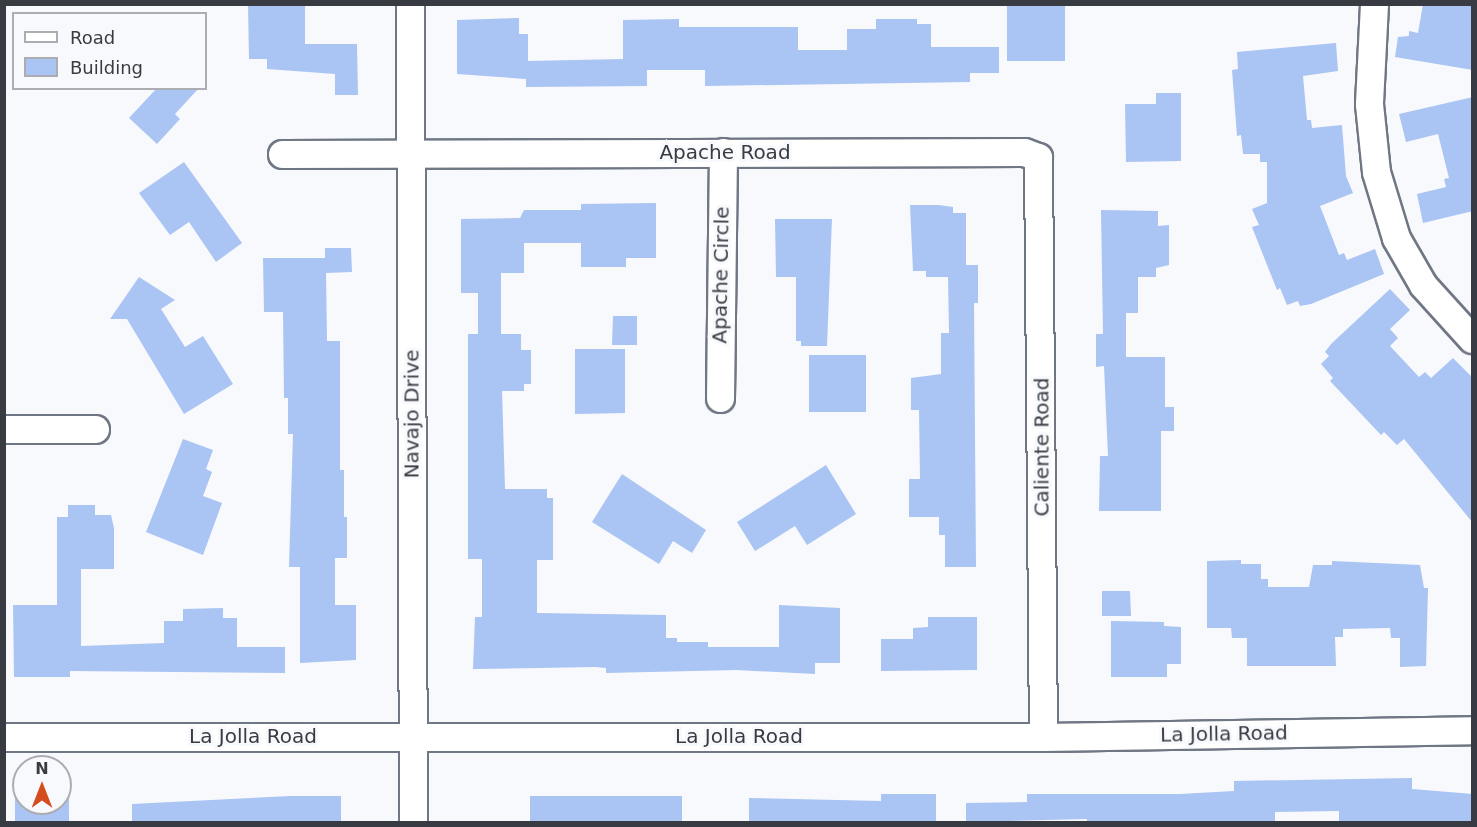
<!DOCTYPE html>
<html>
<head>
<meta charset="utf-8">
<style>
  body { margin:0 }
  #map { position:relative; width:1477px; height:827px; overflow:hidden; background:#f8f9fc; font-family:"DejaVu Sans",sans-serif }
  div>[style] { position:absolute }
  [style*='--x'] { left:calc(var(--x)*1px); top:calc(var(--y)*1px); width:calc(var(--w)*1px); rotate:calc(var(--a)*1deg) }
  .building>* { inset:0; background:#aac4f3 }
  .roads { filter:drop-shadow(2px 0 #707784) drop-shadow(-2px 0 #707784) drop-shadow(0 2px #707784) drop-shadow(0 -2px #707784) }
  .minor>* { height:27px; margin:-13.5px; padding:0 13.5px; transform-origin:13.5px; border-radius:13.5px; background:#fff }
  span { translate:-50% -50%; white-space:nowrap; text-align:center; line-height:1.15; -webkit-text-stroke:6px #f8f9fc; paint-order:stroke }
  .street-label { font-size:20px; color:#383c42 }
  .frame { position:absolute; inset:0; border:6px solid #383c42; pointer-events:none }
  .legend { position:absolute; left:12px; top:12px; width:195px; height:78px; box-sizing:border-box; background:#f8f9fc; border:2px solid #abadb2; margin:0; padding:8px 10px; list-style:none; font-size:18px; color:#383c42 }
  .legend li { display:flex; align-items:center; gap:12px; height:30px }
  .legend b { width:30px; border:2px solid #abadb2 }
  .north { position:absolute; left:12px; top:755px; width:60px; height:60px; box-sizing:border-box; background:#f8f9fc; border:2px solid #abadb2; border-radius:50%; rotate:0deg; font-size:16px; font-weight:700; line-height:24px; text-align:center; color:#383c42 }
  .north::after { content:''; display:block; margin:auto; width:21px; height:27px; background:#d54d1f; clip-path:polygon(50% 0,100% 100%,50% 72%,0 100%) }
</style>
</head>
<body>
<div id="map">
  <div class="building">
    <div style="clip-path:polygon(248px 4px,305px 4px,305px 44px,357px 44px,358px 95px,335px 95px,335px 74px,267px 69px,267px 59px,249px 59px)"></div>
    <div style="clip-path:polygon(1423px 4px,1473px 4px,1473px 70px,1395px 57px,1398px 37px,1409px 36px,1409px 31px,1418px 33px)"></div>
    <div style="clip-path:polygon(1007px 6px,1065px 6px,1065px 61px,1007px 61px)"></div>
    <div style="clip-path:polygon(519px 18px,519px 34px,528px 34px,528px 61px,623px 59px,623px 20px,679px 19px,679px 27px,798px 27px,798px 50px,847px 50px,847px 29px,876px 29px,876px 19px,917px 19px,917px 24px,931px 24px,931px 47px,999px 47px,999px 73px,970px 73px,970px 82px,705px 86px,705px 70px,647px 70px,647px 86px,526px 87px,526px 79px,457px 74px,457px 20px)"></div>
    <div style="clip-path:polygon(1336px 43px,1338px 71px,1303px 76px,1307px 120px,1311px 120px,1312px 128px,1342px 125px,1346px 176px,1353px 193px,1320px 206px,1339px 255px,1344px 253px,1347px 260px,1375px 249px,1384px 274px,1311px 304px,1300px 306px,1298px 301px,1287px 305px,1280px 288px,1277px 290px,1252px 227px,1259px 225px,1252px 209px,1267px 203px,1267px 162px,1260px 162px,1260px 154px,1243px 154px,1241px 135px,1237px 136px,1232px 70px,1238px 69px,1237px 52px)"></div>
    <div style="clip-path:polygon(157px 88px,199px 88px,175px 114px,180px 119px,157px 144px,129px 118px)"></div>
    <div style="clip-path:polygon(1156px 93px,1181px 93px,1181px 161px,1126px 162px,1125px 104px,1156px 104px)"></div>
    <div style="clip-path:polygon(1473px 97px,1473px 211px,1423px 223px,1417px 194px,1446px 187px,1444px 179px,1449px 178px,1438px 134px,1406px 142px,1399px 114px)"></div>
    <div style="clip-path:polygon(184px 162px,242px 243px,216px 262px,189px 222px,170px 235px,139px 193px)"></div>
    <div style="clip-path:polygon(656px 203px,656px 258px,626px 258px,626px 267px,581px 267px,581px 243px,524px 243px,524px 273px,501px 273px,501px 334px,521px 334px,521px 350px,531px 350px,531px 384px,524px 384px,524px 391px,502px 391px,505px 489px,547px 489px,547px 498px,553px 498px,553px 560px,537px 560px,537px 613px,666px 615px,666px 638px,677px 638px,677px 642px,708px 642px,708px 647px,779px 647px,779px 605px,840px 608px,840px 663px,815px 663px,815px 674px,736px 670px,606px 673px,606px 668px,595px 667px,473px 669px,475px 617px,482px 617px,482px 559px,468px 559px,468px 334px,478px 334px,478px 293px,461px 293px,461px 219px,520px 218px,524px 210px,581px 210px,581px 204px)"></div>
    <div style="clip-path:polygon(910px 205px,939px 205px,953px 207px,953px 213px,966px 213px,966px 265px,978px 265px,978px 303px,974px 303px,976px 567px,945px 567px,945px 535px,939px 535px,939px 517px,909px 517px,909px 479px,920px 479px,919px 410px,911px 410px,911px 378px,941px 374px,941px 333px,949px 333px,948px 277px,926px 277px,926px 271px,913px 271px)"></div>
    <div style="clip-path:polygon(1101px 210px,1158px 211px,1158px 226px,1169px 225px,1169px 265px,1156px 268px,1156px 277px,1138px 277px,1138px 313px,1126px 313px,1126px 357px,1165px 357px,1165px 407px,1174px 407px,1174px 431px,1161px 431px,1161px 511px,1099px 511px,1100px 456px,1108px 456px,1104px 366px,1096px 367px,1096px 334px,1103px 334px)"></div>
    <div style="clip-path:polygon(775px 219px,832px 219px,827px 346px,801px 346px,801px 341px,796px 341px,796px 277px,776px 277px)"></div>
    <div style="clip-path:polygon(325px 248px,351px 248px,352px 272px,326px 273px,327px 341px,340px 341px,340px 470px,344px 470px,344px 517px,347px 517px,347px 558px,335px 558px,335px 605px,356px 605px,356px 660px,300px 663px,300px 567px,289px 567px,293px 434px,288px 434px,288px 398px,284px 398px,283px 312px,264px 312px,263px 258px,325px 258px)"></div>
    <div style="clip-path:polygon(139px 277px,175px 300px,161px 309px,185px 347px,203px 336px,233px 384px,184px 414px,127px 319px,110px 319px)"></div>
    <div style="clip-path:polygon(1390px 289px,1410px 310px,1390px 329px,1398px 338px,1390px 346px,1419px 377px,1425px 372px,1431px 378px,1453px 358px,1473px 378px,1473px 523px,1404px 439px,1397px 445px,1384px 432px,1381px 435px,1330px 381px,1333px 378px,1321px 364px,1329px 356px,1325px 352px,1331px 344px)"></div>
    <div style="clip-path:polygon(613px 316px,637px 316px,637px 345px,612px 345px)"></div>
    <div style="clip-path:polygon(575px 349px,625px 349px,625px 413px,575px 414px)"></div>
    <div style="clip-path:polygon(809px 355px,866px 355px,866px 412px,809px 412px)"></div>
    <div style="clip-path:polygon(183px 439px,213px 450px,206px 469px,212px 472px,203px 496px,222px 503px,203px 555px,146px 532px)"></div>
    <div style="clip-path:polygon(826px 465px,856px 514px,807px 545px,795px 526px,755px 551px,737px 522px)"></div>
    <div style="clip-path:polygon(622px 474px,706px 530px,692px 553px,673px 541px,659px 564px,592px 522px)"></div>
    <div style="clip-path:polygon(68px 505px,95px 505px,95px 515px,111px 515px,114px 528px,114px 569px,81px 569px,81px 646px,164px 643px,164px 621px,183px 621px,183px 609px,223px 608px,223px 618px,237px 618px,237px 647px,285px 647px,285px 673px,70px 671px,70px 677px,14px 677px,13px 605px,57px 605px,57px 517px,68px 517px)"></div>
    <div style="clip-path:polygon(1241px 560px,1241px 564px,1261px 564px,1261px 579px,1268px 579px,1268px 587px,1309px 587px,1313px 565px,1332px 565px,1332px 561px,1420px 565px,1424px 588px,1428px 588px,1426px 666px,1400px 667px,1400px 638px,1391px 638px,1390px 628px,1343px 629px,1343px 637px,1335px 637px,1336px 666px,1247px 666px,1247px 638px,1232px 638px,1231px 628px,1207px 628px,1207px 561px)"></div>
    <div style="clip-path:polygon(1102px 591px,1130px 591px,1131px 616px,1102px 616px)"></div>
    <div style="clip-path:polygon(928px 617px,977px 617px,977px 670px,881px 671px,881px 639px,913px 639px,913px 628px,928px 627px)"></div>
    <div style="clip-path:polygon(1111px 621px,1164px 622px,1164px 626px,1181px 627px,1181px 664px,1167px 664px,1167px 677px,1111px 677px)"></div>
    <div style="clip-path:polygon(1412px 778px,1412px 789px,1473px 794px,1473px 822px,1339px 822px,1339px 811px,1275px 812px,1275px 822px,1087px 822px,1087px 819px,966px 822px,966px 803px,1027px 802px,1027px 794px,1180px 794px,1234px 791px,1234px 781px)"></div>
    <div style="clip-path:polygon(881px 794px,936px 794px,936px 822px,749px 822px,749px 798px,881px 801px)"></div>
    <div style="clip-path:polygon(290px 796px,341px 796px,341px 822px,132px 822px,132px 804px)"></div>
    <div style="clip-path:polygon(530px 796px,682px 796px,682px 822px,530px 822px)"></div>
    <div style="clip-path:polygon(15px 797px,24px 797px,24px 803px,60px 803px,60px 797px,69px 797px,69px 822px,15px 822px)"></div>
  </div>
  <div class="roads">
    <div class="minor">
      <div style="--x:410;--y:4;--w:818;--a:89.79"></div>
      <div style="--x:1374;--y:4;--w:100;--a:92.9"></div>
      <div style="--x:1369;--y:104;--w:68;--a:84.1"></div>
      <div style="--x:1376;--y:172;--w:69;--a:73.1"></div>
      <div style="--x:1396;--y:238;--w:54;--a:60.1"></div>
      <div style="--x:1423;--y:285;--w:73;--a:47.8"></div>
      <div style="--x:282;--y:154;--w:742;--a:-0.15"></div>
      <div style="--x:1024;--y:152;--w:15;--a:20"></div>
      <div style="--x:1038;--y:157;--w:580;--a:89.51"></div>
      <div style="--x:720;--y:398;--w:246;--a:-89.3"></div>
      <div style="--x:4;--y:429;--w:91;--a:0"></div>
      <div style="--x:4;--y:737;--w:1039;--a:0"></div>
      <div style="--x:1043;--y:737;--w:429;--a:-0.9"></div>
    </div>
  </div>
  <div class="street-label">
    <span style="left:725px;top:152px">Apache Road</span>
    <span style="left:721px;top:275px;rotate:-89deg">Apache Circle</span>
    <span style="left:412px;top:414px;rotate:-90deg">Navajo Drive</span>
    <span style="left:1042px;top:447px;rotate:-90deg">Caliente Road</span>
    <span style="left:1224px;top:734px;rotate:-1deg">La Jolla Road</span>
    <span style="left:253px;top:736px">La Jolla Road</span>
    <span style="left:739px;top:736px">La Jolla Road</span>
  </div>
  <div class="frame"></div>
  <ul class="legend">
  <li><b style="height:8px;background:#fff"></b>Road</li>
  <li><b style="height:16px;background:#aac4f3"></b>Building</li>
  </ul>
  <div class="north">N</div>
</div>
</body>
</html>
